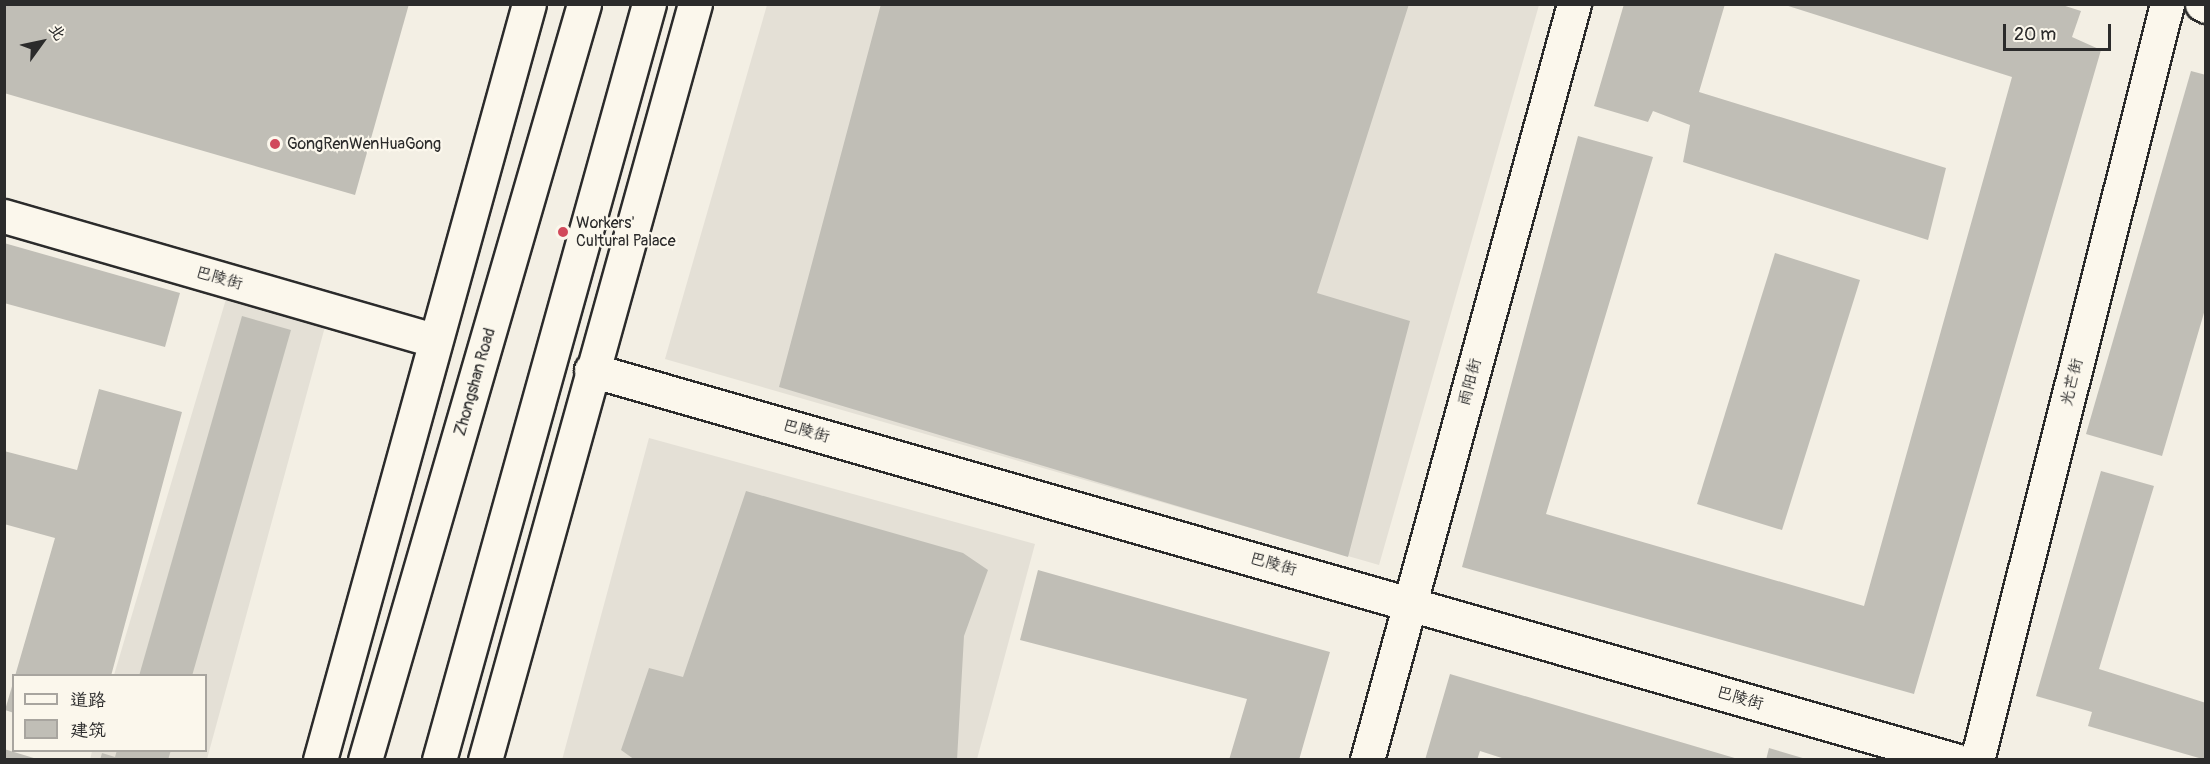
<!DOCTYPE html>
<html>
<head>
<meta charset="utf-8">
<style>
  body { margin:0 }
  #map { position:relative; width:2210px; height:764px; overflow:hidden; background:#f3efe4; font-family:Pangolin,"LXGW WenKai TC",sans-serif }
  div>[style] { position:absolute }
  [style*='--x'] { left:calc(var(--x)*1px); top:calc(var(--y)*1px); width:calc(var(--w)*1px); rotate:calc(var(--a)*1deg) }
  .built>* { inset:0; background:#e4e0d6 }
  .building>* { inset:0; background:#c0beb6 }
  .roads { filter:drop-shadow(2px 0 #2b2b2b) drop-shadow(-2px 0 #2b2b2b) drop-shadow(0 2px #2b2b2b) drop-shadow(0 -2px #2b2b2b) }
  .minor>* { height:33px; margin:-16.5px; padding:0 16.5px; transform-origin:16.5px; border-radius:16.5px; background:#fbf7ec }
  .major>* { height:33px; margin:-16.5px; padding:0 16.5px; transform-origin:16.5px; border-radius:16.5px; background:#fbf7ec }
  .dots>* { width:16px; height:16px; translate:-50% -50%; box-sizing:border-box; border:3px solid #fbf7ec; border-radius:50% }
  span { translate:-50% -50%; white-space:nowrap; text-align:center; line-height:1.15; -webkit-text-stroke:4.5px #fbf7ec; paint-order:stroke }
  .poi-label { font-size:16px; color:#2b2b2b }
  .left { translate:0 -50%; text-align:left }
  .street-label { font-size:16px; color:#2b2b2b }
  .frame { position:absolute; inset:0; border:6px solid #2b2b2b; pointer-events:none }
  .legend { position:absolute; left:12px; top:674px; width:195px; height:78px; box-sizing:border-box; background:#fbf7ec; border:2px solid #a8a59f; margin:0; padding:8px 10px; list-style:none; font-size:18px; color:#2b2b2b }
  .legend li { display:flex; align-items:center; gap:12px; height:30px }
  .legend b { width:30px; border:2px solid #a8a59f }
  .north { position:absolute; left:12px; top:12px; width:60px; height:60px; -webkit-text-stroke:4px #fbf7ec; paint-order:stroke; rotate:57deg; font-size:16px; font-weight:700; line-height:24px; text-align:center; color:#2b2b2b }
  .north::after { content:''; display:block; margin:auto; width:21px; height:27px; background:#2b2b2b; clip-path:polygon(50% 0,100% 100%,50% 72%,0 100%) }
  .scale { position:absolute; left:2003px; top:24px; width:108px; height:27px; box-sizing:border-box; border:3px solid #2b2b2b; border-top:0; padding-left:8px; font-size:18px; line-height:21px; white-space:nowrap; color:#2b2b2b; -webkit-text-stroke:4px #fbf7ec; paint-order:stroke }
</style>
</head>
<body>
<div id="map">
  <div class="built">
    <div style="clip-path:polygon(767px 5px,1539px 5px,1379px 565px,665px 359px)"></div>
    <div style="clip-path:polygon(229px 289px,326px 323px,207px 759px,90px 760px,92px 751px,206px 750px,206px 676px,114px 675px)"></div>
    <div style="clip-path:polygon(649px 438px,1035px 544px,977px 759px,562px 760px)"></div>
  </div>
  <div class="building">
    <div style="clip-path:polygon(4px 4px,409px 4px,355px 195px,4px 93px)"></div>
    <div style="clip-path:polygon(881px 4px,1409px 4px,1317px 293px,1410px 321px,1348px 557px,779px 387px)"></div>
    <div style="clip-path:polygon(1624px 4px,1725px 4px,1699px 92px,1946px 168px,1928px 240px,1683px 162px,1690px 125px,1653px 111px,1648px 122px,1594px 106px)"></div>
    <div style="clip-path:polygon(1782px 4px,2059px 4px,2081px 11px,2072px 37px,2101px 50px,1914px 694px,1462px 567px,1578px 136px,1653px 157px,1546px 514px,1864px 606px,2012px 77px)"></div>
    <div style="clip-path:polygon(2191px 71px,2206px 75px,2206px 306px,2162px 456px,2086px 434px)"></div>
    <div style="clip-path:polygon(4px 243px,180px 293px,165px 347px,4px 303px)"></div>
    <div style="clip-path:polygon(1775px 253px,1860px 280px,1782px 530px,1697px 504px)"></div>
    <div style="clip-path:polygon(242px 316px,291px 330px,192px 676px,139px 676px)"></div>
    <div style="clip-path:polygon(99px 389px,182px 412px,111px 676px,15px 676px,55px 538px,4px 524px,4px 451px,77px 470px)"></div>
    <div style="clip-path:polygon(2101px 471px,2154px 486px,2099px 669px,2206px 703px,2206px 760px,2088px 726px,2092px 712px,2036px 696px)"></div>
    <div style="clip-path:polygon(746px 491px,963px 553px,988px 570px,964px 636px,957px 760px,635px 760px,621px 750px,649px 668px,683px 677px)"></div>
    <div style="clip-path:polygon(1038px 570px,1330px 652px,1299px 760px,1229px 760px,1247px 699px,1020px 640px)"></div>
    <div style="clip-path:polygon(1450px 674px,1738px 759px,1738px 760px,1508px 760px,1480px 751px,1477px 760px,1425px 760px)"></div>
    <div style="clip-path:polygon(13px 683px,14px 683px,14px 713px,5px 710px)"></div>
    <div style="clip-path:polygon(1769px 748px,1806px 759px,1806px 760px,1766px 760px)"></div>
    <div style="clip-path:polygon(4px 749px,37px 759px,37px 760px,4px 760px)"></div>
    <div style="clip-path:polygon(117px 750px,171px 750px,168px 760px,100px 760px,102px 753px,115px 757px)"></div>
  </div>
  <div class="roads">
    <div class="minor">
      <div style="--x:2202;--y:4;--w:4;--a:27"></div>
      <div style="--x:4;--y:216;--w:448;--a:16.1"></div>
      <div style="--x:591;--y:370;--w:1419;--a:15.96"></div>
      <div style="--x:1367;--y:760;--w:784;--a:-74.69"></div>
      <div style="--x:1977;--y:760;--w:780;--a:-75.89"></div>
    </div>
    <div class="major">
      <div style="--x:320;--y:760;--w:784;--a:-74.55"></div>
      <div style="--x:365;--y:760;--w:787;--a:-73.84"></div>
      <div style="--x:439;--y:760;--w:785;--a:-74.48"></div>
      <div style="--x:485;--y:760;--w:785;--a:-74.48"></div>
    </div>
  </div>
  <div class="dots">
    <div style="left:275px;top:144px;background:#d1495b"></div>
    <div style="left:563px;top:232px;background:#d1495b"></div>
  </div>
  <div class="poi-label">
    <span class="left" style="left:287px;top:144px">GongRenWenHuaGong</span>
    <span class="left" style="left:576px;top:232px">Workers'<br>Cultural Palace</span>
  </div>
  <div class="street-label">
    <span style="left:219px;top:278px;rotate:16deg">巴陵街</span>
    <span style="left:475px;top:382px;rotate:-74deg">Zhongshan Road</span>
    <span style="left:1470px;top:382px;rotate:-75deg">雨阳街</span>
    <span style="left:2072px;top:382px;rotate:-76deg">光芒街</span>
    <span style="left:806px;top:431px;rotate:16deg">巴陵街</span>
    <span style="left:1273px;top:564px;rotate:16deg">巴陵街</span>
    <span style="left:1740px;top:698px;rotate:16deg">巴陵街</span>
  </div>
  <div class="frame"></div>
  <ul class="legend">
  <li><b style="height:8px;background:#fbf7ec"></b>道路</li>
  <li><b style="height:16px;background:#c0beb6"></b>建筑</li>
  </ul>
  <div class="north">北</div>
  <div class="scale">20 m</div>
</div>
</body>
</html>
